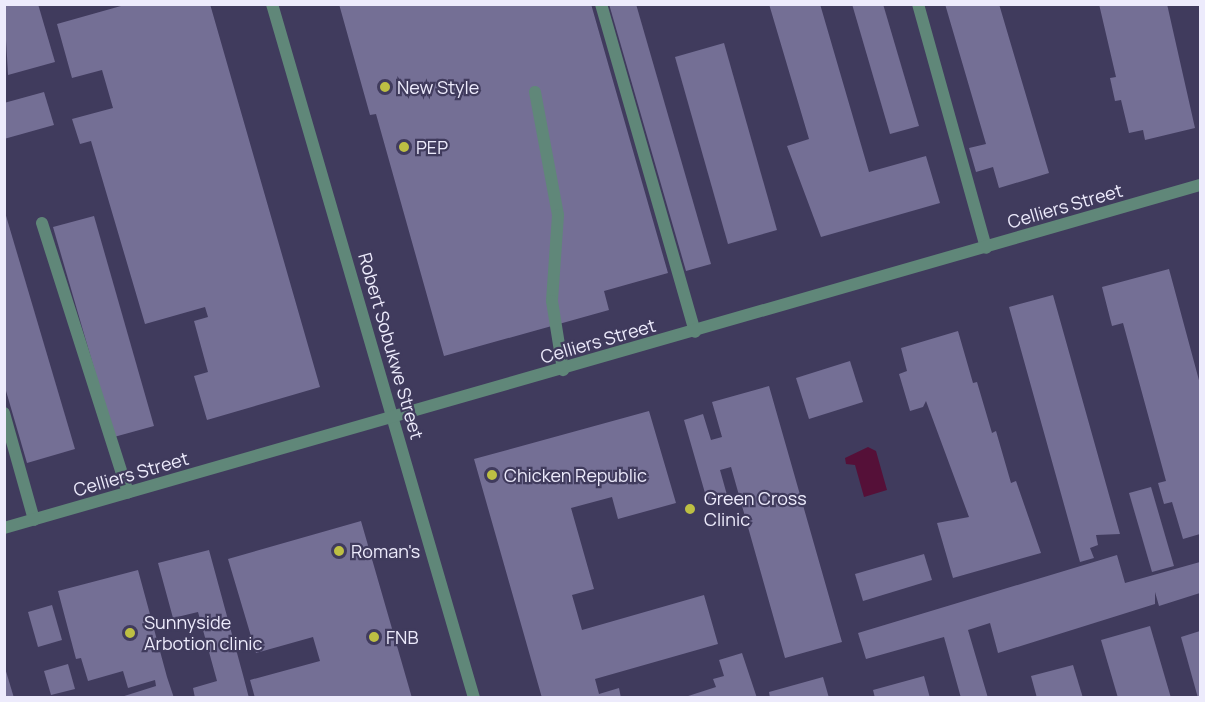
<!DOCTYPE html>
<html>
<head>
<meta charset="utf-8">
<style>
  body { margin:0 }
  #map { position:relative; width:1205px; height:702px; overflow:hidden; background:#403b5d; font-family:Manrope,sans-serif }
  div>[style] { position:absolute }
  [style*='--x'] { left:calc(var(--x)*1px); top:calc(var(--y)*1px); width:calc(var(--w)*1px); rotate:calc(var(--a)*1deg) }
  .water>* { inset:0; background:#551038 }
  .building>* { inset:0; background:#746f95 }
  .lane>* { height:12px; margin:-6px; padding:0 6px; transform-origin:6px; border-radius:6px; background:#608779 }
  .street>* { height:12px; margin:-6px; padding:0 6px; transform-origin:6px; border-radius:6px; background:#608779 }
  .dots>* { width:16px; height:16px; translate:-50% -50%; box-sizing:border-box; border:3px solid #403b5d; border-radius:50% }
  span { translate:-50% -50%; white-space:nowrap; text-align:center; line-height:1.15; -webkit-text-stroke:4.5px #403b5d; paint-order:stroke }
  .poi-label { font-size:18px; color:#edebfc }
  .left { translate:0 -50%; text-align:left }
  .street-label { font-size:18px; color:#edebfc }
  .frame { position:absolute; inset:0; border:6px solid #edebfc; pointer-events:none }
</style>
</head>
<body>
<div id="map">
  <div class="water">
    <div style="clip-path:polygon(868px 447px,876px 451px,887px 490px,864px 497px,855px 465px,846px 464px,845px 458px)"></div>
  </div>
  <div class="building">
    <div style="clip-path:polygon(4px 4px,38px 4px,55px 62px,8px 75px)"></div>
    <div style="clip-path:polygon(128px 4px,210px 4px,320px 387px,207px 420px,194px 376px,208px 372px,194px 321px,208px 317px,205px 307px,145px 324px,91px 141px,80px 144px,72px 119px,113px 108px,102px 70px,72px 78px,57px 24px)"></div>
    <div style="clip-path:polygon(339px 4px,591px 4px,668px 273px,604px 291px,609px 310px,444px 356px,376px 114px,370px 115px)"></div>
    <div style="clip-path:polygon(609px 4px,636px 4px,711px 264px,686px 271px)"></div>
    <div style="clip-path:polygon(769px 4px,820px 4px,869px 172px,926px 156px,940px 203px,821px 237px,787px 146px,809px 139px)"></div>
    <div style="clip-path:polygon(852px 4px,883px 4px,919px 126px,890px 134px)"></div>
    <div style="clip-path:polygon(945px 4px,999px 4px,1049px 173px,999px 188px,993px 167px,976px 172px,969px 148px,986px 144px)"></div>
    <div style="clip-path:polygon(1099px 4px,1167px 4px,1195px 128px,1145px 140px,1143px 130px,1129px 133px,1121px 100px,1115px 101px,1110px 78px,1116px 77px)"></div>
    <div style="clip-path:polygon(724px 43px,777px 230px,728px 244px,675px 57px)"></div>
    <div style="clip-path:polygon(44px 92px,54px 125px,4px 139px,4px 103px)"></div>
    <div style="clip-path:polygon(4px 209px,75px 449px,27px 463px,4px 384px)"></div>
    <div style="clip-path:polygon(94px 216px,154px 426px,114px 437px,53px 227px)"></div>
    <div style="clip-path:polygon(1169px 269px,1200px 384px,1200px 534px,1183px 539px,1172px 502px,1164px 504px,1158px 483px,1166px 481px,1123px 323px,1112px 326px,1102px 287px)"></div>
    <div style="clip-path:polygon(1053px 295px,1120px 534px,1096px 535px,1098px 545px,1090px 548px,1094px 558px,1080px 562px,1009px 307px)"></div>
    <div style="clip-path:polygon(958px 331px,973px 383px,977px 382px,992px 433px,996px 431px,1011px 483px,1016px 481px,1041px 553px,953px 578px,937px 523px,969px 517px,926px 401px,923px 407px,910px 411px,899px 374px,907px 371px,901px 348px)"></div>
    <div style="clip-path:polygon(850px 361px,863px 402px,809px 419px,796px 378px)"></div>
    <div style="clip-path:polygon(769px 386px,842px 642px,785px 658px,731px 467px,720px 470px,727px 495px,707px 500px,684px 420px,703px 414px,711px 440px,722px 437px,712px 402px)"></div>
    <div style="clip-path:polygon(649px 411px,676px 503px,618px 519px,612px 497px,571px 508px,594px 589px,572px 595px,582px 630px,704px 595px,718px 644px,595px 679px,599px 694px,619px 688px,621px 698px,542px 698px,474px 459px)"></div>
    <div style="clip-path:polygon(1151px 487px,1174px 566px,1152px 572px,1129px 493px)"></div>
    <div style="clip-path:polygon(361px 521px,412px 698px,255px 698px,250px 680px,320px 661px,313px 637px,256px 653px,228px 559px)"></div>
    <div style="clip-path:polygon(209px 550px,243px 675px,249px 698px,195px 698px,193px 688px,217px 681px,198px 612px,173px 618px,158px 563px)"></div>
    <div style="clip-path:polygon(924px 554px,932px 580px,863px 601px,855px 574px)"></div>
    <div style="clip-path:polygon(1117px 555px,1125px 583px,1200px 562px,1200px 593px,1159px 606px,1155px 592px,1155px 604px,998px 653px,990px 623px,968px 630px,988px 698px,961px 698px,944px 637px,866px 659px,858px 633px)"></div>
    <div style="clip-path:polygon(138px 570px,167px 677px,174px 698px,118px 698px,156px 686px,155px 680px,128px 688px,123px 671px,88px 681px,81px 658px,76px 659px,58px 591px)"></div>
    <div style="clip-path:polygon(52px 605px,62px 640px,38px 647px,28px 612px)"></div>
    <div style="clip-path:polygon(1150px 626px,1171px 698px,1118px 698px,1101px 640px)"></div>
    <div style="clip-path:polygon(1200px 631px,1200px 698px,1198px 698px,1181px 637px)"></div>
    <div style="clip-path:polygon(742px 653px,757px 698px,682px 698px,716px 687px,713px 679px,724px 676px,719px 660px)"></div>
    <div style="clip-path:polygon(68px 664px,75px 689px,51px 695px,44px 671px)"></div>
    <div style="clip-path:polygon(1073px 665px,1083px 698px,1037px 698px,1031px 676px)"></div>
    <div style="clip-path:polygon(4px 668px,5px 668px,14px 698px,4px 698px)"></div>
    <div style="clip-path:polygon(924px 676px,930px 698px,875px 698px,873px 690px)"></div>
    <div style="clip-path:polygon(823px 677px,829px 698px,770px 698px,769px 692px)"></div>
  </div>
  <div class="lane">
    <div style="--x:601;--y:4;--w:341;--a:74"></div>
    <div style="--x:918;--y:4;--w:253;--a:74.4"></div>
    <div style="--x:535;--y:92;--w:125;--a:79.4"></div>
    <div style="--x:558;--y:215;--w:86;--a:94"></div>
    <div style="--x:552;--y:301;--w:70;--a:80.9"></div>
    <div style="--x:42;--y:223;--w:283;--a:72.3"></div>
    <div style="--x:4;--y:413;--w:111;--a:74.3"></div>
  </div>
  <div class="street">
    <div style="--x:272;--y:4;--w:723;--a:73.77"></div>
    <div style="--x:4;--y:528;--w:1244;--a:-16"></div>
  </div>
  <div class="dots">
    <div style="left:385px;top:87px;background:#bdbf43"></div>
    <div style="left:404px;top:147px;background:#bdbf43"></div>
    <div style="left:492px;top:475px;background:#bdbf43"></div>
    <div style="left:690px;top:509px;background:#bdbf43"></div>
    <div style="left:339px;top:551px;background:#bdbf43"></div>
    <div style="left:130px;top:633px;background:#bdbf43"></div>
    <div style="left:374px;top:637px;background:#bdbf43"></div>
  </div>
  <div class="poi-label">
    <span class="left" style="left:397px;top:87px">New Style</span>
    <span class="left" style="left:416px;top:147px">PEP</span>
    <span class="left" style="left:504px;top:475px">Chicken Republic</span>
    <span class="left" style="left:704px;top:509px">Green Cross<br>Clinic</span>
    <span class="left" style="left:351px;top:551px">Roman's</span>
    <span class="left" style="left:144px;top:633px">Sunnyside<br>Arbotion clinic</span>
    <span class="left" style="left:386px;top:637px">FNB</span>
  </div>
  <div class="street-label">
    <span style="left:1065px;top:206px;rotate:-16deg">Celliers Street</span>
    <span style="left:598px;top:341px;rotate:-16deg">Celliers Street</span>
    <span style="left:391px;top:346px;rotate:74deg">Robert Sobukwe Street</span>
    <span style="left:131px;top:474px;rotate:-16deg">Celliers Street</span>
  </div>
  <div class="frame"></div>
</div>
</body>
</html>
